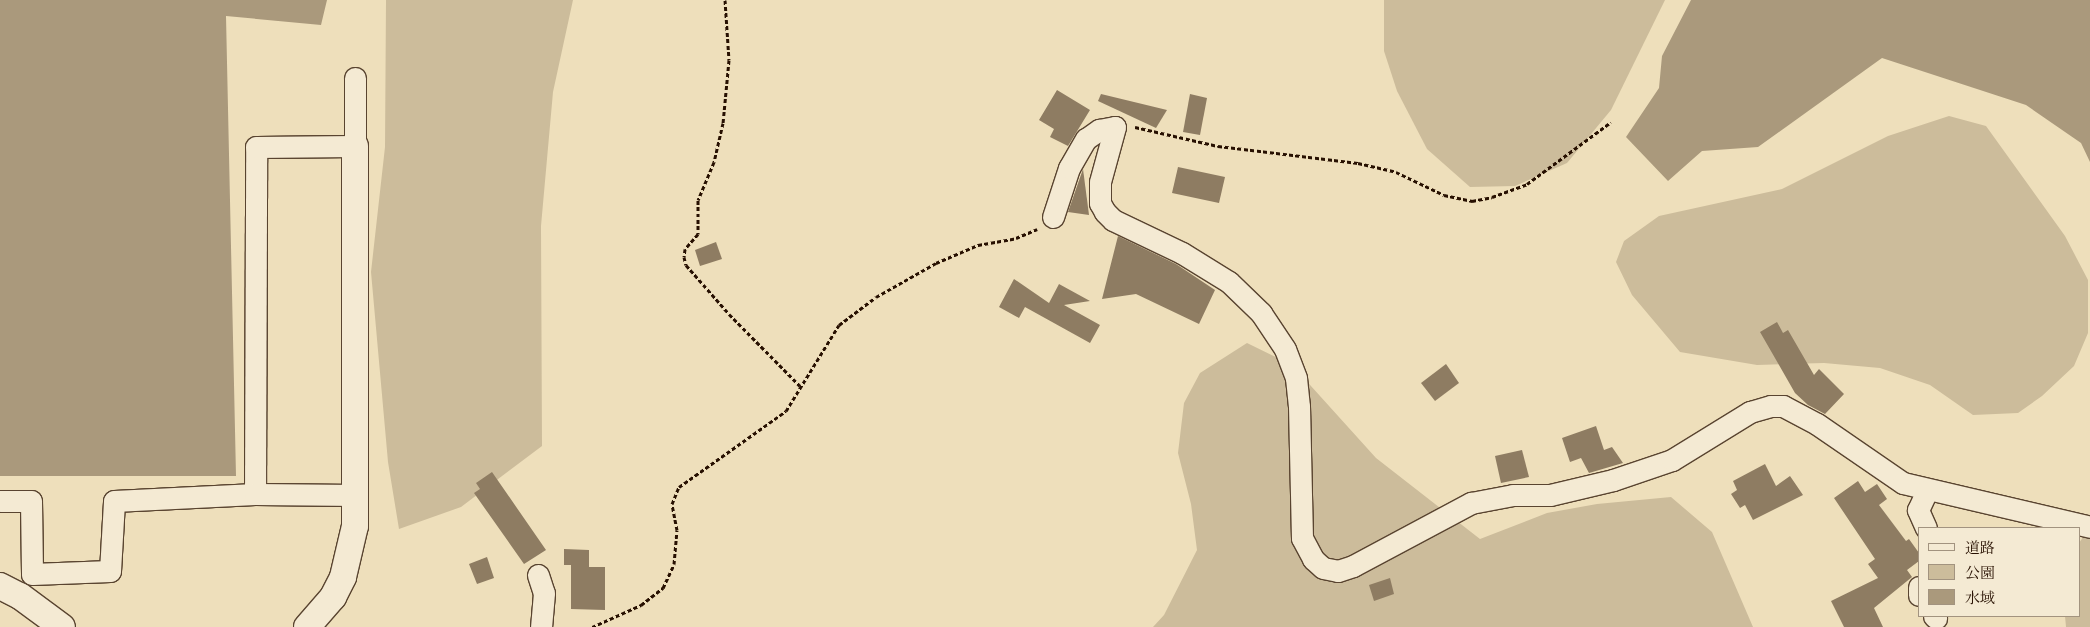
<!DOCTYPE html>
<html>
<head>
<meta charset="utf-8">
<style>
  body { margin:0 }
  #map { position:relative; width:2090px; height:627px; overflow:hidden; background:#eedfbb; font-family:Cardo,"Noto Serif JP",serif }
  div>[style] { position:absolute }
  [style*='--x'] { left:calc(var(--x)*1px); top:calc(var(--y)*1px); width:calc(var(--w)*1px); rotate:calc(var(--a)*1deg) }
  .green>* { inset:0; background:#ccbc9b }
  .water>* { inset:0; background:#aa997c }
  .building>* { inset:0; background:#8e7c62 }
  .path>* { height:3px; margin-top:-1.5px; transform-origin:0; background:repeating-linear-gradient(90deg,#271001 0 4px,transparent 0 6.5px) }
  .roads { filter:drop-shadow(1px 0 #594430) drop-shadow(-1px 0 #594430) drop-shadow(0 1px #594430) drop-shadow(0 -1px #594430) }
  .minor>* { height:21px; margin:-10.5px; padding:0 10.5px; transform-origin:10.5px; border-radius:10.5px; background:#f4ead3 }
  .tertiary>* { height:26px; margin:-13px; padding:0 13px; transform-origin:13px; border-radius:13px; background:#f4ead3 }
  span { translate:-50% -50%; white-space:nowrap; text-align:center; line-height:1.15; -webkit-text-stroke:4.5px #f4ead3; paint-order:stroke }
  .legend { position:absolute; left:1918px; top:527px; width:162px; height:90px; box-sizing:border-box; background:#f4ead3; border:1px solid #a2937f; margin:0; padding:6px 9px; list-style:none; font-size:15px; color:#271001 }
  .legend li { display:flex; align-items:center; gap:10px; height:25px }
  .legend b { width:25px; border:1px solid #a2937f }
</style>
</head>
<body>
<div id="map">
  <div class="green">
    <div style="clip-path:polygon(386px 0,573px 0,553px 92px,541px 226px,542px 446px,461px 507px,399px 529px,388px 462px,371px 272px,385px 147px)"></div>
    <div style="clip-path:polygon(1384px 0,1665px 0,1611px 110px,1567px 163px,1515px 186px,1470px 187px,1427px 149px,1397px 91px,1384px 51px)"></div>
    <div style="clip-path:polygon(1949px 116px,1986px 126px,2065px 236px,2088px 280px,2088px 333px,2074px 366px,2042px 396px,2018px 413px,1973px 415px,1930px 385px,1880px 368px,1824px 363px,1757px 365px,1680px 352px,1632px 295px,1616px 262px,1624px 241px,1659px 216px,1782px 189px,1888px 136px)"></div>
    <div style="clip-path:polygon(1247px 343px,1292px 365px,1376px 458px,1480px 539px,1547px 513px,1597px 504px,1671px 497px,1712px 532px,1753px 627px,1153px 627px,1164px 615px,1197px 550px,1191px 504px,1178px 453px,1184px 403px,1200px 373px)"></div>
    <div style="clip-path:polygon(2090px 527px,2090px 627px,2066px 627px,2065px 616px,2079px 616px,2079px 543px)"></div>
  </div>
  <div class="water">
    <div style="clip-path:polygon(0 0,327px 0,321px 25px,226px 16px,236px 476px,0 476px)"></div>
    <div style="clip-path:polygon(1691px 0,2090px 0,2090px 162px,2081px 143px,2026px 105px,1882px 58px,1758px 147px,1702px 151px,1668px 181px,1626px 137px,1659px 88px,1662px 56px)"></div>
  </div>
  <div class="building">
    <div style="clip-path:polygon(1057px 90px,1090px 110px,1068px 146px,1050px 137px,1054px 129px,1039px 120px)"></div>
    <div style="clip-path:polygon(1101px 94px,1167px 110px,1156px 128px,1098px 101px)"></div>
    <div style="clip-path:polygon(1190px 94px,1207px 98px,1200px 135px,1183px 132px)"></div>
    <div style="clip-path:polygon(1178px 167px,1225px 177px,1219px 203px,1172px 193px)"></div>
    <div style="clip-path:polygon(1083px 169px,1089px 215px,1068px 212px)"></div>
    <div style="clip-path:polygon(1118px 236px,1176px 264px,1215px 290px,1199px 324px,1136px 294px,1102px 299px)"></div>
    <div style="clip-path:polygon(716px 242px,722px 259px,700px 266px,695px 250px)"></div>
    <div style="clip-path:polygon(1014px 279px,1049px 303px,1059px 284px,1090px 301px,1064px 305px,1100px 325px,1090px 343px,1025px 307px,1019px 318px,999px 307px)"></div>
    <div style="clip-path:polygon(1777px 322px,1783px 333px,1788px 330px,1814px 375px,1819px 369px,1844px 394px,1825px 414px,1808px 405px,1795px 393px,1760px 332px)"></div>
    <div style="clip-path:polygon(1446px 364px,1459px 383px,1435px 401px,1421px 383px)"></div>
    <div style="clip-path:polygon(1596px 426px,1604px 450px,1612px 447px,1623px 463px,1589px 473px,1581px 458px,1570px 462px,1562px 438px)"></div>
    <div style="clip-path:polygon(1522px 450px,1529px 477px,1501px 483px,1495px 456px)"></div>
    <div style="clip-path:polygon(1765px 464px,1776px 486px,1790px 476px,1803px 495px,1753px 520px,1745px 505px,1740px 508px,1731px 494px,1737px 490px,1733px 481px)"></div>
    <div style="clip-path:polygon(492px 472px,546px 550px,524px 564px,474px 493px,480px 489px,476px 483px)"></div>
    <div style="clip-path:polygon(1858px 481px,1865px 492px,1877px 484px,1887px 499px,1879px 505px,1906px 541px,1909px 539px,1919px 553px,1919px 561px,1907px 570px,1912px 577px,1874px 608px,1883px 627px,1844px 627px,1831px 601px,1878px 578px,1868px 564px,1875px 559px,1834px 498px)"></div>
    <div style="clip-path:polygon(564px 549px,589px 550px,589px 567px,605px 567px,605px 610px,571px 609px,571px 565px,564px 565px)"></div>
    <div style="clip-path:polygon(487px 557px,494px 578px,477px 584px,469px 564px)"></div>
    <div style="clip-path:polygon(1390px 578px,1394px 594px,1374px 601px,1369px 585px)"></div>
  </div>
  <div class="path">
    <div style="--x:725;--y:0;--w:60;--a:86.2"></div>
    <div style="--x:729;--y:60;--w:63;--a:95.4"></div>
    <div style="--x:723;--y:123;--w:40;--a:103"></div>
    <div style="--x:714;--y:162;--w:41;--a:112.8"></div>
    <div style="--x:698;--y:200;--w:34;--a:90"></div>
    <div style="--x:698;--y:234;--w:20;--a:131"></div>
    <div style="--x:685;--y:249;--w:8;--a:97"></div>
    <div style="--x:684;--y:257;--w:8;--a:76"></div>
    <div style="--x:686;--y:265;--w:65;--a:48.7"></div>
    <div style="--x:729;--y:314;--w:101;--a:45.4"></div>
    <div style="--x:1135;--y:127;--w:85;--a:12.9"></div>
    <div style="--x:1218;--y:146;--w:141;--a:6.9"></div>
    <div style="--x:1358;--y:163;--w:39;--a:13"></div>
    <div style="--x:1396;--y:172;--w:53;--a:25.6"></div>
    <div style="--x:1444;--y:195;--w:29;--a:12"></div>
    <div style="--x:1472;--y:201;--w:20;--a:-11"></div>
    <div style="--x:1492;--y:197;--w:37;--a:-20"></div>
    <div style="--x:1527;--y:184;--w:104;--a:-36.4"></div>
    <div style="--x:592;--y:627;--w:54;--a:-24.2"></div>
    <div style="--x:641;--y:605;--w:28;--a:-38"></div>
    <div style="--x:663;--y:588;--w:26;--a:-65"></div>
    <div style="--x:674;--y:564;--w:34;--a:-85"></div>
    <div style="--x:677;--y:530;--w:26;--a:-101"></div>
    <div style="--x:672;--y:504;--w:18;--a:-68"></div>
    <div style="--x:679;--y:487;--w:131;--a:-35.4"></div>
    <div style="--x:786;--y:411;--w:101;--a:-58.4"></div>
    <div style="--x:839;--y:325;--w:46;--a:-37.1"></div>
    <div style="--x:876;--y:297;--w:69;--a:-29.5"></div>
    <div style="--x:936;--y:263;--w:46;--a:-23.2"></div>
    <div style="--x:978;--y:245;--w:39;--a:-10"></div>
    <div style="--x:1016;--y:238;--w:23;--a:-23"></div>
  </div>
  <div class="roads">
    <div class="minor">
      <div style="--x:1053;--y:217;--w:52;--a:-71.9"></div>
      <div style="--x:1069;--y:168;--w:34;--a:-60"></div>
      <div style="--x:1086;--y:139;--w:16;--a:-35"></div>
      <div style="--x:1099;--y:130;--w:16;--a:-11"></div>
      <div style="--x:1115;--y:127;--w:57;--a:105.3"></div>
      <div style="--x:1100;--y:182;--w:21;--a:90"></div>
      <div style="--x:1100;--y:203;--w:10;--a:61"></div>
      <div style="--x:1105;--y:212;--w:11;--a:45"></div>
      <div style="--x:1113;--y:220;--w:76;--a:25.6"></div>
      <div style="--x:1182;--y:253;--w:55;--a:31.7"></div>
      <div style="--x:1229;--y:282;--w:45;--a:44.1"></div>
      <div style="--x:1261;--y:313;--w:43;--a:56.3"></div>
      <div style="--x:1285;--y:349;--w:31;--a:69"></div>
      <div style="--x:1296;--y:378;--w:28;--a:84"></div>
      <div style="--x:1299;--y:406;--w:132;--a:88.7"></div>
      <div style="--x:1302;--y:538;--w:24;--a:62"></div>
      <div style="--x:1313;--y:559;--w:13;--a:42"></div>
      <div style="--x:1323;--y:568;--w:15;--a:11"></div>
      <div style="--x:1338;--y:571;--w:16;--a:-18"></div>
      <div style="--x:1353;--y:566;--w:134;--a:-28.1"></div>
      <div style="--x:1471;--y:503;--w:43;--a:-10.8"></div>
      <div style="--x:1513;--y:495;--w:37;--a:0"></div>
      <div style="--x:1550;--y:495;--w:65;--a:-13.4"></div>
      <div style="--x:1613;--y:480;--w:62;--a:-18.7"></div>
      <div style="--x:1672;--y:460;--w:92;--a:-31.6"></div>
      <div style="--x:1750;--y:412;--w:22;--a:-16"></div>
      <div style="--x:1771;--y:406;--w:12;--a:0"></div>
      <div style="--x:1783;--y:406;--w:38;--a:28"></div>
      <div style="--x:1817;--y:424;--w:104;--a:34.5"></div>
      <div style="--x:1903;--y:483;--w:192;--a:13.2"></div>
      <div style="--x:255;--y:494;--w:347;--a:-89.8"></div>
      <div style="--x:256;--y:147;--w:99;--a:-0.6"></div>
      <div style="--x:355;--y:146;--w:68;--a:-90"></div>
      <div style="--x:0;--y:501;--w:31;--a:0"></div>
      <div style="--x:31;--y:501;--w:73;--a:89.2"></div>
      <div style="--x:32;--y:574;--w:78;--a:-2.2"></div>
      <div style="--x:110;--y:571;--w:70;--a:-86.7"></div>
      <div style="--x:114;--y:501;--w:141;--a:-2.8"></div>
      <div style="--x:255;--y:494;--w:102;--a:0.6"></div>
      <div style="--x:1926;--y:528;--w:20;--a:-114"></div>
      <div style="--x:1918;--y:510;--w:21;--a:-65"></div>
      <div style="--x:538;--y:575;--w:19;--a:72"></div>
      <div style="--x:544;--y:593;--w:34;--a:95"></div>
      <div style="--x:1919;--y:587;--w:8;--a:90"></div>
      <div style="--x:1934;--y:616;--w:3;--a:45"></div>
    </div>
    <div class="tertiary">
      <div style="--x:0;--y:586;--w:22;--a:27"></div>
      <div style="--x:20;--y:596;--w:52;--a:36.4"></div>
      <div style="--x:307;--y:627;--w:40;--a:-49"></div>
      <div style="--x:333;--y:597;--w:22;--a:-63"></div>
      <div style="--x:343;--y:577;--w:52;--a:-76.8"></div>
      <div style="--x:355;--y:526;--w:380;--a:-90"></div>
    </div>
  </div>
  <ul class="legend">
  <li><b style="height:6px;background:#f4ead3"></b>道路</li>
  <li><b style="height:14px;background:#ccbc9b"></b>公園</li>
  <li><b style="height:14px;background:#aa997c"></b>水域</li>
  </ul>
</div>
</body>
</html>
